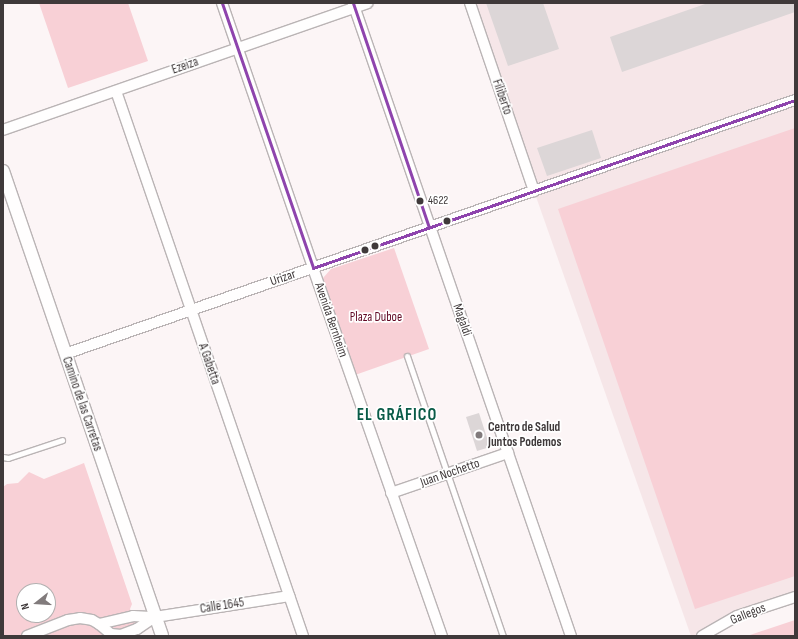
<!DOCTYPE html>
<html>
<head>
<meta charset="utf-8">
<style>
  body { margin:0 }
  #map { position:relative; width:798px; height:639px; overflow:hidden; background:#fcf5f6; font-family:"Sofia Sans Condensed",sans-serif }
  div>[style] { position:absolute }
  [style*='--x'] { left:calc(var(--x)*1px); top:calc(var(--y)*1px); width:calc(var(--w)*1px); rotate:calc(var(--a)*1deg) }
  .built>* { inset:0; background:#f6e6e8 }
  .green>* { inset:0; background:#f8d0d6 }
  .building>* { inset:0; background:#dcd6d7 }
  .roads { filter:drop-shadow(1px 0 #bab4b5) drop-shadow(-1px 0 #bab4b5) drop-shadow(0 1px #bab4b5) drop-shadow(0 -1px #bab4b5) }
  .service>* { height:5px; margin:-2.5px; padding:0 2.5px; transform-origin:2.5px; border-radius:2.5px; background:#fffefe }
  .minor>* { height:10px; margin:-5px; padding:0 5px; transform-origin:5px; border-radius:5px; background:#fffefe }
  .tertiary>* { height:12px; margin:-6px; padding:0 6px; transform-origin:6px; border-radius:6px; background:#fffefe }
  .bus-1>* { height:3px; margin:-1.5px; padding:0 1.5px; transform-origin:1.5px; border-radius:1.5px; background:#8e44ad }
  .dots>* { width:11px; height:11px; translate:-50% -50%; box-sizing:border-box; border:2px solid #fff; border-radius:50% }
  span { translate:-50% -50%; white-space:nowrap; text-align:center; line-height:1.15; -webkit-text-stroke:3.5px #fff; paint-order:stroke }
  .bus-label { font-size:12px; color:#3f393a }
  .left { translate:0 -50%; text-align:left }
  .street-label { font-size:13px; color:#3f393a }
  .park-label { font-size:13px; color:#610824 }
  .poi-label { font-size:13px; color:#3f393a; font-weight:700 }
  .district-label { font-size:17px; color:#095b47; font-weight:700; letter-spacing:1px }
  .frame { position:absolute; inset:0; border:4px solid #3f393a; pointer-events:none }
  .north { position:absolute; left:16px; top:583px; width:40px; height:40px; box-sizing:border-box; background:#fff; border:1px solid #b2b0b0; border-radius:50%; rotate:253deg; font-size:11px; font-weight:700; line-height:16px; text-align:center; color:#3f393a }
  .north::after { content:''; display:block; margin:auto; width:14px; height:18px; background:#817b7c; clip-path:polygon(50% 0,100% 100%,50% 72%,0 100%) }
</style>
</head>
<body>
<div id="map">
  <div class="built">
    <div style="clip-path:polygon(470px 3px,795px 3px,795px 597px,702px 636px,691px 636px,534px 191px)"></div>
  </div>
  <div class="green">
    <div style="clip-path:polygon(39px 3px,128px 3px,148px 61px,68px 88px)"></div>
    <div style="clip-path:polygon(795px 128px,795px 576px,695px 609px,558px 209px)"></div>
    <div style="clip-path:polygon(394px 248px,429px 349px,355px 375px,323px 278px,331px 269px)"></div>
    <div style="clip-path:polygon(evenodd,84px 463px,132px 604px,130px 609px,140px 636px,3px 636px,3px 487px,7px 484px,18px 483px,29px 472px,44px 479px,84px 463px,24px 591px,48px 591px,48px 615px,24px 615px,24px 591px)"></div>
    <div style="clip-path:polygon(795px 620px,795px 636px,747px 636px)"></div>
  </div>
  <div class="building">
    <div style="clip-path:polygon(486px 3px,543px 3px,559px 49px,508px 66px)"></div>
    <div style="clip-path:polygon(708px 3px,795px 3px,795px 12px,622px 72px,610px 37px)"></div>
    <div style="clip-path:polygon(592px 130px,601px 158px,547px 176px,537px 148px)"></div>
    <div style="clip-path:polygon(479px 413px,490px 447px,477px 451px,466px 417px)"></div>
  </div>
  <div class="roads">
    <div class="service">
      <div style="--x:407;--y:356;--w:296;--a:71.1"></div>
      <div style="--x:3;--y:457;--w:5;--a:11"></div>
      <div style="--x:8;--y:458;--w:57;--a:-18.4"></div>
    </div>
    <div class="minor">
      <div style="--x:222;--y:3;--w:280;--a:71"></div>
      <div style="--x:313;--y:268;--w:390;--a:70.7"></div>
      <div style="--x:353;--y:3;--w:669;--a:71"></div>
      <div style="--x:470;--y:3;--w:199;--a:71.2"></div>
      <div style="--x:116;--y:91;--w:576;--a:71.06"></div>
      <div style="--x:3;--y:130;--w:386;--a:-19.2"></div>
      <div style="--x:65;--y:354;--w:773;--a:-19.19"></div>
      <div style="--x:391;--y:493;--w:124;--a:-18.9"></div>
      <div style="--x:99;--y:624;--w:35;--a:-13"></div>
      <div style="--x:133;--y:616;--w:22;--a:3"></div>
      <div style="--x:155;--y:617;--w:136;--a:-8.9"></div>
      <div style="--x:27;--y:636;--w:44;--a:-21.3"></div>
      <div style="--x:68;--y:620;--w:12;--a:-9"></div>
      <div style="--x:80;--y:618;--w:12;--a:9"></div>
      <div style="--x:92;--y:620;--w:8;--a:30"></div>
      <div style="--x:99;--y:624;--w:16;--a:40"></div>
      <div style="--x:111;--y:634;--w:10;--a:6"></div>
      <div style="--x:121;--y:635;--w:17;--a:-21"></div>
      <div style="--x:137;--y:629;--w:22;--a:-34"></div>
      <div style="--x:702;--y:636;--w:40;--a:-29.7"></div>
      <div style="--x:737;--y:616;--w:61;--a:-18.1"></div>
    </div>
    <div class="tertiary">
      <div style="--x:3;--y:171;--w:491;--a:71.1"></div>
    </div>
  </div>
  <div class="bus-1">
    <div style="--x:222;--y:3;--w:280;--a:71"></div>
    <div style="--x:313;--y:268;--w:510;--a:-19.22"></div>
    <div style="--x:353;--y:3;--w:237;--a:71.3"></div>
  </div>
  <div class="dots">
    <div style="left:420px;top:201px;background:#3f393a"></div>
    <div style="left:447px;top:221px;background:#3f393a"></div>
    <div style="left:375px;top:246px;background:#3f393a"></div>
    <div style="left:365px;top:250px;background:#3f393a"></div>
    <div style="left:479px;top:435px;background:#817b7c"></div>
  </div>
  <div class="bus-label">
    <span class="left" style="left:428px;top:201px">4622</span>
  </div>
  <div class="street-label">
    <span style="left:185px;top:66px;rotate:-19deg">Ezeiza</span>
    <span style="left:502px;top:97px;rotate:71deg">Filiberto</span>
    <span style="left:283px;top:278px;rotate:-19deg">Urizar</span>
    <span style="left:331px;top:320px;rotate:71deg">Avenida Bernheim</span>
    <span style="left:462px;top:320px;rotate:71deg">Magaldi</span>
    <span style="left:209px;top:364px;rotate:71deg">A Gabetta</span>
    <span style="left:82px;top:404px;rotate:71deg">Camino de las Carretas</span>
    <span style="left:450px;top:473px;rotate:-19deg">Juan Nochetto</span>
    <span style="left:222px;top:606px;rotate:-9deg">Calle 1645</span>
    <span style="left:748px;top:614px;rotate:-22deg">Gallegos</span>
  </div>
  <div class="park-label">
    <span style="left:376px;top:317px">Plaza Duboe</span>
  </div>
  <div class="poi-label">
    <span class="left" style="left:488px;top:435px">Centro de Salud<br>Juntos Podemos</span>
  </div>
  <div class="district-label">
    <span style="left:397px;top:416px">EL GRÁFICO</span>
  </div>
  <div class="frame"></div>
  <div class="north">N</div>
</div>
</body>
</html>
